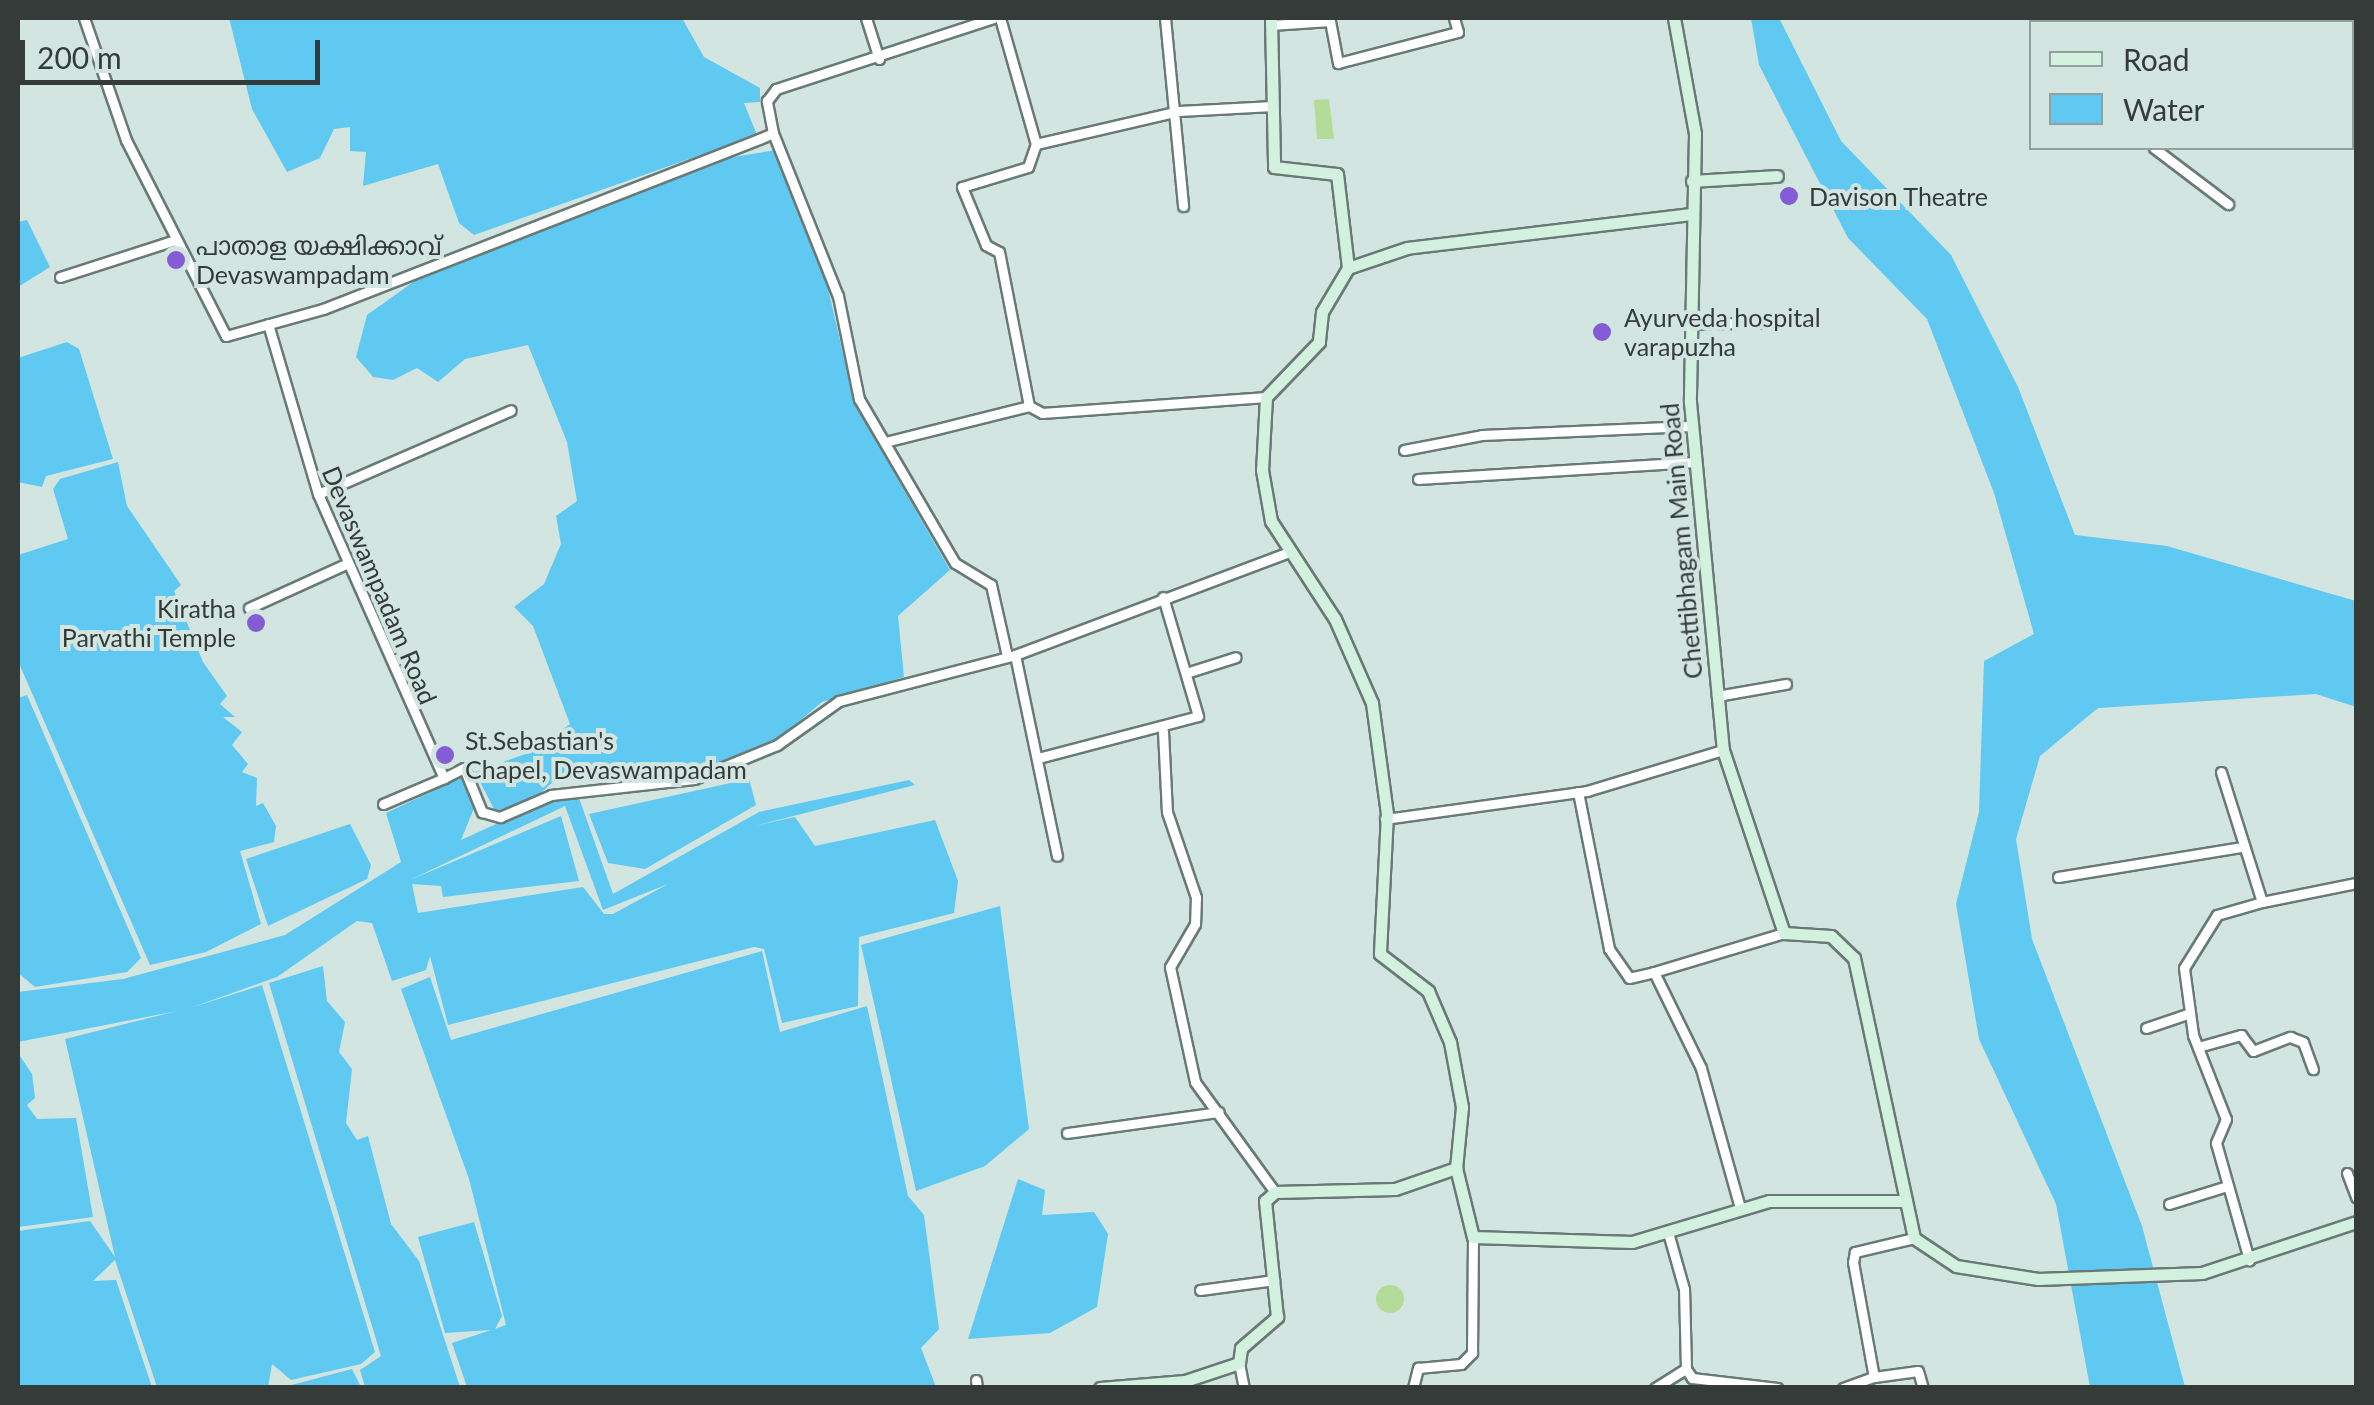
<!DOCTYPE html>
<html>
<head>
<meta charset="utf-8">
<style>
  body { margin:0 }
  #map { position:relative; width:2374px; height:1405px; overflow:hidden; background:#d2e5e0; font-family:Lato,"Noto Sans Malayalam",sans-serif }
  div>[style] { position:absolute }
  [style*='--x'] { left:calc(var(--x)*1px); top:calc(var(--y)*1px); width:calc(var(--w)*1px); rotate:calc(var(--a)*1deg) }
  .green>* { inset:0; background:#b5db99 }
  .round { border-radius:50% }
  .water>* { inset:0; background:#5fc9f1 }
  .roads { filter:drop-shadow(2px 0 #697a76) drop-shadow(-2px 0 #697a76) drop-shadow(0 2px #697a76) drop-shadow(0 -2px #697a76) }
  .street>* { height:9px; margin:-4.5px; padding:0 4.5px; transform-origin:4.5px; border-radius:4.5px; background:#fff }
  .secondary>* { height:11px; margin:-5.5px; padding:0 5.5px; transform-origin:5.5px; border-radius:5.5px; background:#d3f1df }
  .dots>* { width:28px; height:28px; translate:-50% -50%; box-sizing:border-box; border:5px solid #d2e5e0; border-radius:50% }
  span { translate:-50% -50%; white-space:nowrap; text-align:center; line-height:1.15; -webkit-text-stroke:8px #d2e5e0; paint-order:stroke }
  .poi-label { font-size:25px; color:#343b39 }
  .left { translate:0 -50%; text-align:left }
  .right { translate:-100% -50%; text-align:right }
  .street-label { font-size:25px; color:#343b39 }
  .frame { position:absolute; inset:0; border:20px solid #343b39; pointer-events:none }
  .legend { position:absolute; left:2029px; top:20px; width:325px; height:130px; box-sizing:border-box; background:#d2e5e0; border:2px solid #93a19d; margin:0; padding:12px 18px; list-style:none; font-size:30px; color:#343b39 }
  .legend li { display:flex; align-items:center; gap:20px; height:50px }
  .legend b { width:50px; border:2px solid #93a19d }
  .scale { position:absolute; left:20px; top:40px; width:300px; height:45px; box-sizing:border-box; border:5px solid #343b39; border-top:0; padding-left:12px; font-size:30px; line-height:35px; white-space:nowrap; color:#343b39; -webkit-text-stroke:8px #d2e5e0; paint-order:stroke }
</style>
</head>
<body>
<div id="map">
  <div class="green">
    <div style="clip-path:polygon(1329px 99px,1334px 139px,1317px 139px,1314px 100px)"></div>
    <div class="round" style="left:1376px;top:1285px;width:28px;height:28px"></div>
  </div>
  <div class="water">
    <div style="clip-path:polygon(229px 18px,682px 18px,704px 57px,760px 88px,760px 102px,744px 103px,757px 135px,474px 235px,459px 223px,438px 164px,363px 186px,366px 152px,350px 151px,350px 127px,334px 129px,320px 158px,287px 172px,252px 109px)"></div>
    <div style="clip-path:polygon(1751px 18px,1779px 18px,1841px 141px,1951px 255px,2018px 387px,2075px 535px,2167px 546px,2356px 601px,2356px 707px,2316px 694px,2098px 708px,2040px 756px,2016px 839px,2032px 939px,2142px 1226px,2185px 1387px,2090px 1387px,2056px 1204px,1979px 1039px,1956px 904px,1979px 812px,1984px 661px,2034px 634px,1994px 493px,1927px 319px,1848px 238px,1759px 65px)"></div>
    <div style="clip-path:polygon(776px 150px,824px 271px,855px 405px,950px 570px,898px 616px,904px 677px,822px 702px,771px 745px,690px 779px,555px 780px,532px 801px,495px 811px,475px 772px,534px 751px,570px 724px,533px 626px,514px 607px,544px 584px,561px 544px,556px 516px,577px 501px,567px 442px,528px 345px,465px 359px,438px 382px,417px 368px,393px 380px,373px 377px,356px 357px,367px 315px,423px 275px,704px 162px)"></div>
    <div style="clip-path:polygon(27px 220px,50px 267px,18px 287px,18px 222px)"></div>
    <div style="clip-path:polygon(67px 342px,79px 349px,113px 459px,46px 476px,42px 487px,18px 482px,18px 358px)"></div>
    <div style="clip-path:polygon(118px 462px,127px 506px,181px 585px,174px 591px,203px 662px,227px 696px,220px 704px,235px 717px,223px 717px,242px 732px,232px 745px,248px 764px,242px 772px,257px 778px,256px 806px,263px 803px,276px 826px,274px 842px,240px 851px,261px 924px,206px 952px,150px 965px,18px 661px,18px 555px,68px 539px,53px 489px,60px 479px)"></div>
    <div style="clip-path:polygon(27px 695px,141px 958px,127px 972px,35px 987px,18px 973px,18px 698px)"></div>
    <div style="clip-path:polygon(evenodd,465px 776px,477px 801px,461px 840px,553px 798px,579px 798px,613px 894px,759px 812px,909px 780px,915px 785px,754px 826px,795px 817px,815px 846px,935px 820px,958px 881px,954px 913px,859px 937px,858px 1006px,782px 1023px,764px 949px,754px 947px,448px 1025px,430px 956px,426px 970px,392px 981px,372px 923px,357px 921px,277px 977px,190px 1008px,262px 985px,375px 1352px,361px 1364px,291px 1380px,272px 1364px,268px 1387px,157px 1387px,115px 1260px,93px 1281px,116px 1280px,152px 1387px,18px 1387px,18px 1231px,90px 1221px,115px 1257px,65px 1039px,177px 1011px,18px 1042px,18px 992px,123px 979px,285px 935px,401px 862px,386px 813px,465px 776px,565px 806px,603px 910px,668px 884px,613px 914px,604px 914px,583px 887px,418px 913px,412px 884px,441px 886px,443px 897px,579px 881px,561px 816px,410px 880px,565px 806px)"></div>
    <div style="clip-path:polygon(749px 779px,756px 805px,645px 869px,608px 863px,589px 814px)"></div>
    <div style="clip-path:polygon(350px 824px,371px 865px,367px 879px,268px 926px,246px 859px)"></div>
    <div style="clip-path:polygon(1000px 906px,1029px 1129px,985px 1166px,916px 1191px,861px 945px)"></div>
    <div style="clip-path:polygon(762px 951px,780px 1032px,867px 1006px,908px 1196px,924px 1215px,939px 1329px,921px 1348px,936px 1387px,467px 1387px,452px 1343px,491px 1330px,445px 1333px,418px 1237px,474px 1222px,502px 1316px,495px 1329px,506px 1325px,469px 1179px,401px 989px,430px 977px,451px 1040px)"></div>
    <div style="clip-path:polygon(323px 966px,327px 1001px,345px 1022px,339px 1052px,352px 1069px,346px 1123px,357px 1140px,368px 1136px,391px 1224px,419px 1261px,460px 1387px,365px 1387px,360px 1370px,381px 1356px,269px 983px)"></div>
    <div style="clip-path:polygon(18px 1053px,32px 1074px,35px 1098px,27px 1105px,37px 1119px,76px 1118px,93px 1217px,18px 1227px)"></div>
    <div style="clip-path:polygon(1018px 1179px,1045px 1190px,1042px 1215px,1094px 1212px,1108px 1234px,1097px 1307px,1050px 1333px,968px 1339px)"></div>
    <div style="clip-path:polygon(352px 1369px,361px 1387px,284px 1387px)"></div>
  </div>
  <div class="roads">
    <div class="street">
      <div style="--x:84;--y:18;--w:129;--a:71"></div>
      <div style="--x:126;--y:140;--w:220;--a:63"></div>
      <div style="--x:226;--y:336;--w:101;--a:-15.6"></div>
      <div style="--x:323;--y:309;--w:468;--a:-21.3"></div>
      <div style="--x:759;--y:139;--w:15;--a:-23"></div>
      <div style="--x:773;--y:133;--w:33;--a:-101"></div>
      <div style="--x:767;--y:101;--w:15;--a:-53"></div>
      <div style="--x:776;--y:89;--w:228;--a:-18.1"></div>
      <div style="--x:866;--y:18;--w:43;--a:72.4"></div>
      <div style="--x:1000;--y:18;--w:131;--a:74.1"></div>
      <div style="--x:1036;--y:144;--w:147;--a:-13"></div>
      <div style="--x:1179;--y:111;--w:94;--a:-3"></div>
      <div style="--x:1165;--y:18;--w:189;--a:84.5"></div>
      <div style="--x:2085;--y:18;--w:4;--a:76"></div>
      <div style="--x:2319;--y:18;--w:4;--a:63"></div>
      <div style="--x:1271;--y:25;--w:59;--a:-3.9"></div>
      <div style="--x:1330;--y:21;--w:43;--a:79.2"></div>
      <div style="--x:1338;--y:63;--w:124;--a:-14.5"></div>
      <div style="--x:1458;--y:32;--w:15;--a:-106"></div>
      <div style="--x:2352;--y:88;--w:11;--a:68"></div>
      <div style="--x:773;--y:133;--w:175;--a:68.3"></div>
      <div style="--x:838;--y:296;--w:105;--a:78.5"></div>
      <div style="--x:859;--y:399;--w:190;--a:59.7"></div>
      <div style="--x:955;--y:563;--w:42;--a:31.4"></div>
      <div style="--x:991;--y:585;--w:73;--a:77.3"></div>
      <div style="--x:2154;--y:148;--w:93;--a:37.1"></div>
      <div style="--x:60;--y:277;--w:121;--a:-17.8"></div>
      <div style="--x:268;--y:324;--w:177;--a:73.6"></div>
      <div style="--x:318;--y:494;--w:311;--a:66.1"></div>
      <div style="--x:444;--y:778;--w:22;--a:-27"></div>
      <div style="--x:464;--y:768;--w:48;--a:67.8"></div>
      <div style="--x:482;--y:812;--w:19;--a:16"></div>
      <div style="--x:500;--y:817;--w:56;--a:-23.3"></div>
      <div style="--x:551;--y:795;--w:144;--a:-6.4"></div>
      <div style="--x:694;--y:779;--w:90;--a:-22.3"></div>
      <div style="--x:777;--y:745;--w:76;--a:-35.4"></div>
      <div style="--x:839;--y:701;--w:182;--a:-14.6"></div>
      <div style="--x:1015;--y:655;--w:290;--a:-20.6"></div>
      <div style="--x:1693;--y:324;--w:96;--a:-1.2"></div>
      <div style="--x:1029;--y:406;--w:15;--a:28"></div>
      <div style="--x:1042;--y:413;--w:225;--a:-4.1"></div>
      <div style="--x:885;--y:442;--w:148;--a:-14"></div>
      <div style="--x:1029;--y:406;--w:157;--a:-101"></div>
      <div style="--x:999;--y:252;--w:15;--a:-152"></div>
      <div style="--x:986;--y:245;--w:63;--a:-112.5"></div>
      <div style="--x:962;--y:187;--w:69;--a:-16.9"></div>
      <div style="--x:1028;--y:167;--w:24;--a:-71"></div>
      <div style="--x:1404;--y:450;--w:79;--a:-10.9"></div>
      <div style="--x:1482;--y:435;--w:209;--a:-2.5"></div>
      <div style="--x:1418;--y:479;--w:277;--a:-3.5"></div>
      <div style="--x:318;--y:494;--w:210;--a:-23.5"></div>
      <div style="--x:249;--y:608;--w:107;--a:-24.4"></div>
      <div style="--x:1015;--y:655;--w:205;--a:78.2"></div>
      <div style="--x:1186;--y:673;--w:52;--a:-17.7"></div>
      <div style="--x:1717;--y:696;--w:70;--a:-9.9"></div>
      <div style="--x:1163;--y:731;--w:81;--a:87.2"></div>
      <div style="--x:1167;--y:812;--w:90;--a:71.2"></div>
      <div style="--x:1196;--y:897;--w:27;--a:92"></div>
      <div style="--x:1195;--y:924;--w:50;--a:120.2"></div>
      <div style="--x:1170;--y:967;--w:118;--a:77.7"></div>
      <div style="--x:1195;--y:1082;--w:136;--a:54"></div>
      <div style="--x:1042;--y:757;--w:161;--a:-14.7"></div>
      <div style="--x:1198;--y:716;--w:124;--a:-106.4"></div>
      <div style="--x:2221;--y:772;--w:136;--a:72.5"></div>
      <div style="--x:2262;--y:902;--w:47;--a:163.9"></div>
      <div style="--x:2217;--y:915;--w:62;--a:121.9"></div>
      <div style="--x:2184;--y:968;--w:68;--a:82.3"></div>
      <div style="--x:2193;--y:1035;--w:90;--a:68.6"></div>
      <div style="--x:2226;--y:1119;--w:26;--a:113"></div>
      <div style="--x:2216;--y:1143;--w:122;--a:74.2"></div>
      <div style="--x:1578;--y:792;--w:160;--a:78.8"></div>
      <div style="--x:1609;--y:949;--w:35;--a:55"></div>
      <div style="--x:1629;--y:978;--w:26;--a:-13"></div>
      <div style="--x:383;--y:804;--w:66;--a:-23.1"></div>
      <div style="--x:1385;--y:819;--w:204;--a:-7.9"></div>
      <div style="--x:1587;--y:791;--w:142;--a:-16.8"></div>
      <div style="--x:2058;--y:877;--w:185;--a:-9.3"></div>
      <div style="--x:2262;--y:902;--w:96;--a:-11.4"></div>
      <div style="--x:2146;--y:1028;--w:46;--a:-18.8"></div>
      <div style="--x:2198;--y:1047;--w:45;--a:-15.6"></div>
      <div style="--x:2241;--y:1035;--w:20;--a:53"></div>
      <div style="--x:2253;--y:1051;--w:40;--a:-21"></div>
      <div style="--x:2290;--y:1037;--w:14;--a:21"></div>
      <div style="--x:2303;--y:1042;--w:29;--a:70"></div>
      <div style="--x:1067;--y:1133;--w:153;--a:-7.9"></div>
      <div style="--x:2347;--y:1173;--w:26;--a:69"></div>
      <div style="--x:2169;--y:1204;--w:61;--a:-17.2"></div>
      <div style="--x:1740;--y:1208;--w:145;--a:-105.6"></div>
      <div style="--x:1701;--y:1068;--w:107;--a:-116.1"></div>
      <div style="--x:1654;--y:972;--w:136;--a:-16.7"></div>
      <div style="--x:1914;--y:1238;--w:61;--a:166.7"></div>
      <div style="--x:1855;--y:1252;--w:10;--a:101"></div>
      <div style="--x:1853;--y:1262;--w:117;--a:79.7"></div>
      <div style="--x:1874;--y:1377;--w:44;--a:-7.8"></div>
      <div style="--x:1918;--y:1371;--w:18;--a:74"></div>
      <div style="--x:1200;--y:1290;--w:75;--a:-7.7"></div>
      <div style="--x:1239;--y:1363;--w:25;--a:79"></div>
      <div style="--x:1686;--y:1369;--w:11;--a:56"></div>
      <div style="--x:1692;--y:1378;--w:86;--a:6.7"></div>
      <div style="--x:976;--y:1380;--w:8;--a:83"></div>
      <div style="--x:1413;--y:1388;--w:21;--a:-76"></div>
      <div style="--x:1418;--y:1368;--w:43;--a:-5.3"></div>
      <div style="--x:1461;--y:1364;--w:16;--a:-45"></div>
      <div style="--x:1472;--y:1353;--w:116;--a:-89.5"></div>
      <div style="--x:1655;--y:1388;--w:36;--a:-32"></div>
      <div style="--x:1686;--y:1369;--w:80;--a:-91.4"></div>
      <div style="--x:1684;--y:1289;--w:55;--a:-105.8"></div>
      <div style="--x:1843;--y:1388;--w:33;--a:-20"></div>
    </div>
    <div class="secondary">
      <div style="--x:1271;--y:18;--w:149;--a:88.8"></div>
      <div style="--x:1274;--y:167;--w:63;--a:6.3"></div>
      <div style="--x:1337;--y:174;--w:95;--a:83.3"></div>
      <div style="--x:1674;--y:18;--w:118;--a:79.7"></div>
      <div style="--x:1695;--y:134;--w:268;--a:91.1"></div>
      <div style="--x:1690;--y:402;--w:350;--a:84.6"></div>
      <div style="--x:1723;--y:750;--w:193;--a:71.6"></div>
      <div style="--x:1784;--y:933;--w:47;--a:3.7"></div>
      <div style="--x:1831;--y:936;--w:32;--a:44"></div>
      <div style="--x:1854;--y:958;--w:286;--a:77.9"></div>
      <div style="--x:1914;--y:1238;--w:50;--a:33.7"></div>
      <div style="--x:1956;--y:1266;--w:83;--a:9"></div>
      <div style="--x:2038;--y:1279;--w:164;--a:-2.1"></div>
      <div style="--x:2202;--y:1273;--w:162;--a:-18.3"></div>
      <div style="--x:1692;--y:181;--w:85;--a:-3.4"></div>
      <div style="--x:1691;--y:214;--w:286;--a:173.2"></div>
      <div style="--x:1407;--y:248;--w:62;--a:161.3"></div>
      <div style="--x:1348;--y:268;--w:51;--a:120.6"></div>
      <div style="--x:1322;--y:312;--w:30;--a:96"></div>
      <div style="--x:1319;--y:342;--w:76;--a:133.9"></div>
      <div style="--x:1266;--y:397;--w:73;--a:93.1"></div>
      <div style="--x:1262;--y:470;--w:52;--a:80"></div>
      <div style="--x:1271;--y:521;--w:117;--a:56.9"></div>
      <div style="--x:1335;--y:619;--w:92;--a:66.2"></div>
      <div style="--x:1372;--y:703;--w:112;--a:82.3"></div>
      <div style="--x:1387;--y:814;--w:140;--a:92.9"></div>
      <div style="--x:1380;--y:954;--w:61;--a:37.6"></div>
      <div style="--x:1428;--y:991;--w:56;--a:66.7"></div>
      <div style="--x:1450;--y:1042;--w:66;--a:79.5"></div>
      <div style="--x:1462;--y:1107;--w:61;--a:95.6"></div>
      <div style="--x:1456;--y:1168;--w:71;--a:76.2"></div>
      <div style="--x:1473;--y:1237;--w:159;--a:1.8"></div>
      <div style="--x:1632;--y:1242;--w:143;--a:-16.7"></div>
      <div style="--x:1769;--y:1201;--w:137;--a:0"></div>
      <div style="--x:1100;--y:1388;--w:85;--a:-4.7"></div>
      <div style="--x:1185;--y:1381;--w:57;--a:-18.4"></div>
      <div style="--x:1239;--y:1363;--w:15;--a:-82"></div>
      <div style="--x:1241;--y:1348;--w:48;--a:-40.7"></div>
      <div style="--x:1277;--y:1317;--w:117;--a:-95.9"></div>
      <div style="--x:1265;--y:1201;--w:13;--a:-42"></div>
      <div style="--x:1275;--y:1192;--w:120;--a:-1.4"></div>
      <div style="--x:1395;--y:1189;--w:65;--a:-19"></div>
    </div>
  </div>
  <div class="dots">
    <div style="left:1789px;top:196px;background:#835cd6"></div>
    <div style="left:176px;top:260px;background:#835cd6"></div>
    <div style="left:1602px;top:332px;background:#835cd6"></div>
    <div style="left:256px;top:623px;background:#835cd6"></div>
    <div style="left:445px;top:755px;background:#835cd6"></div>
  </div>
  <div class="poi-label">
    <span class="left" style="left:1809px;top:196px">Davison Theatre</span>
    <span class="left" style="left:196px;top:260px">പാതാള യക്ഷിക്കാവ്<br>Devaswampadam</span>
    <span class="left" style="left:1624px;top:332px">Ayurveda hospital<br>varapuzha</span>
    <span class="right" style="left:236px;top:623px">Kiratha<br>Parvathi Temple</span>
    <span class="left" style="left:465px;top:755px">St.Sebastian's<br>Chapel, Devaswampadam</span>
  </div>
  <div class="street-label">
    <span style="left:1681px;top:541px;rotate:-95deg">Chettibhagam Main Road</span>
    <span style="left:380px;top:585px;rotate:67deg">Devaswampadam Road</span>
  </div>
  <div class="frame"></div>
  <ul class="legend">
  <li><b style="height:12px;background:#d3f1df"></b>Road</li>
  <li><b style="height:28px;background:#5fc9f1"></b>Water</li>
  </ul>
  <div class="scale">200 m</div>
</div>
</body>
</html>
